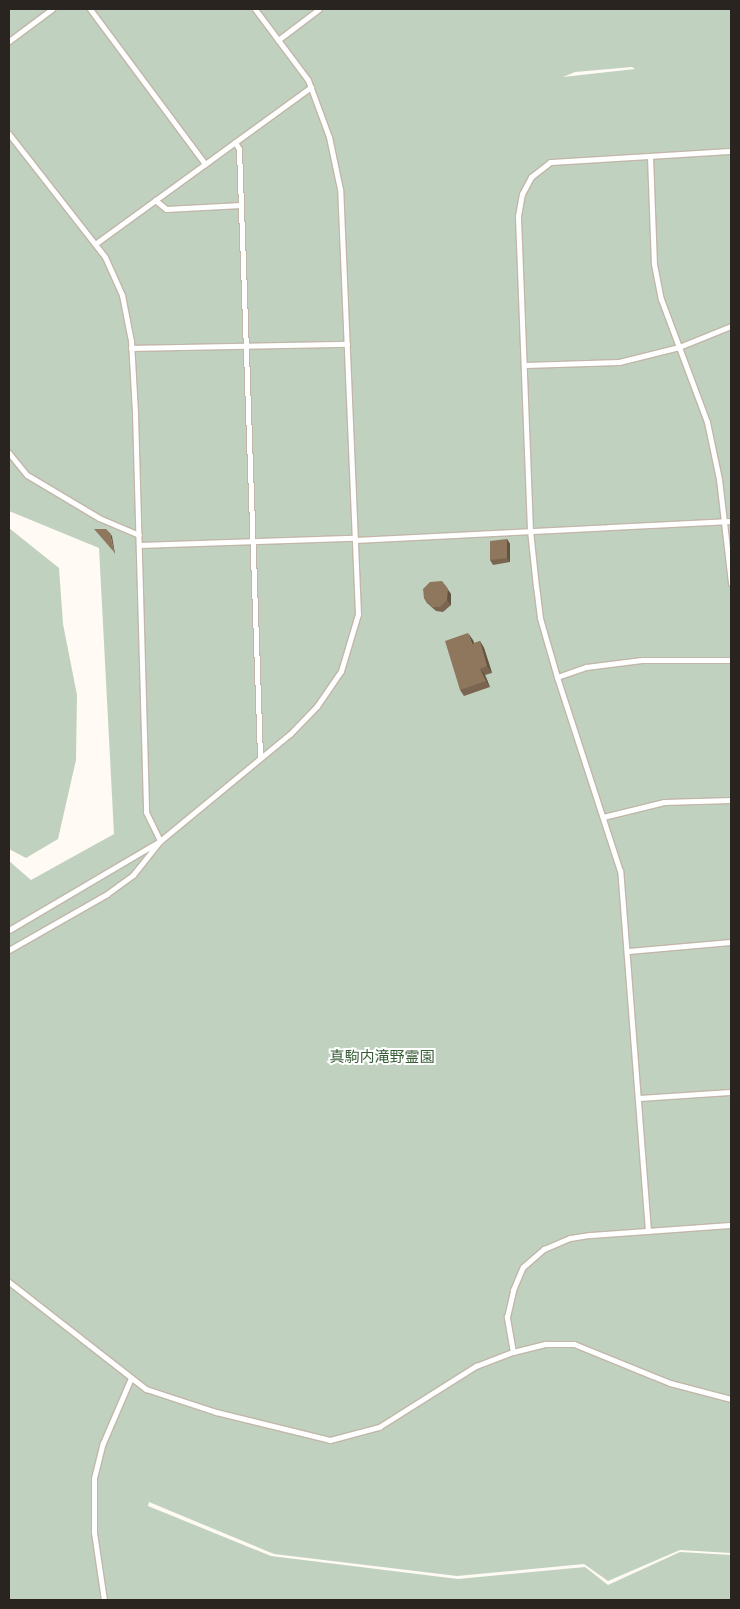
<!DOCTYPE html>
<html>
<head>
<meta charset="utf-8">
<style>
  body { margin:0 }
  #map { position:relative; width:740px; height:1609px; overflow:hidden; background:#fffaf4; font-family:"Public Sans","Noto Sans JP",sans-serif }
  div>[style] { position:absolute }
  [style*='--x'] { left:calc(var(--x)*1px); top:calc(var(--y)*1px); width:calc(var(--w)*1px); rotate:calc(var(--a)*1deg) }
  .green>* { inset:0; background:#c0d1bf }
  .roads { filter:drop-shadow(1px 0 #c1b6a8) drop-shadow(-1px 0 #c1b6a8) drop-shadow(0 1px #c1b6a8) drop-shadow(0 -1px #c1b6a8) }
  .lane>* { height:5px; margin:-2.5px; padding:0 2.5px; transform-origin:2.5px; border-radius:2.5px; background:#fff }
  .wall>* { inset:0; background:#7a6650 }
  .shaded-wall>* { inset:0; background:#635341 }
  .building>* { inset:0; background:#8e775d }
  span { translate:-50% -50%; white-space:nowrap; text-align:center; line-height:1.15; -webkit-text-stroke:4px #fff; paint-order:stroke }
  .park-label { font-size:15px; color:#365c34 }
  .frame { position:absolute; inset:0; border:10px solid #29241f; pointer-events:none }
</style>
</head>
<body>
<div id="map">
  <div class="green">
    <div style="clip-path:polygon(evenodd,9px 9px,731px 9px,731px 1553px,680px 1550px,608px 1581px,584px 1564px,457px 1576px,274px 1554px,149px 1502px,148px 1506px,271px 1556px,458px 1579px,585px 1567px,608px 1585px,680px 1552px,731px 1555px,731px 1600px,9px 1600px,9px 861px,31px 880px,114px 834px,99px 548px,9px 511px,9px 9px,632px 67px,635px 69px,563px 77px,575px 72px,632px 67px)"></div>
    <div style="clip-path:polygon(9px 528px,59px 568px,63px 624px,77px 695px,76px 760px,58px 839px,26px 858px,9px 849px)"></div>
  </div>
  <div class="roads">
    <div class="lane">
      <div style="--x:90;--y:9;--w:193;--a:53.4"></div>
      <div style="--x:278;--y:40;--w:51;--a:-37.1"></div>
      <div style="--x:9;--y:41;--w:54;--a:-36.7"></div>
      <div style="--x:9;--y:134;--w:156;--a:52"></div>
      <div style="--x:105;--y:257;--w:42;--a:65.9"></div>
      <div style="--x:122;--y:295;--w:47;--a:78.9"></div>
      <div style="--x:131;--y:341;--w:72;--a:86.8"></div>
      <div style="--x:135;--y:413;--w:399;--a:88.4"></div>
      <div style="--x:146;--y:812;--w:32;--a:64"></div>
      <div style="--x:160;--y:841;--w:168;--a:-39.5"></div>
      <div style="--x:290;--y:734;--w:39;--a:-46"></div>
      <div style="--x:317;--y:706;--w:42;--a:-55.6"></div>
      <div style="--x:341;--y:671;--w:59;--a:-73.4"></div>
      <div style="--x:358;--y:614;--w:425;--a:-92.4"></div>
      <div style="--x:340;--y:189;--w:53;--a:-101.9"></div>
      <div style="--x:329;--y:137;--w:61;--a:-110.2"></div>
      <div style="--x:308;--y:80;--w:89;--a:-126.7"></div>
      <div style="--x:235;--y:142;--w:8;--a:60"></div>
      <div style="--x:239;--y:149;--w:608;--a:88.02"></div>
      <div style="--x:650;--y:156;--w:108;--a:87.9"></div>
      <div style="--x:654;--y:264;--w:36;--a:79"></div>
      <div style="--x:661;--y:299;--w:131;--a:69.5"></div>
      <div style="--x:707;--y:422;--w:58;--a:78.1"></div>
      <div style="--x:719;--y:479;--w:105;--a:83.4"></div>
      <div style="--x:155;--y:200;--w:14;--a:39"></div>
      <div style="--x:166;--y:209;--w:75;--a:-3.1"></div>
      <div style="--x:95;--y:244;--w:267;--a:-36"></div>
      <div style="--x:131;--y:348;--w:216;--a:-1.1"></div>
      <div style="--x:525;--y:365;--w:94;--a:-1.8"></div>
      <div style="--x:619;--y:362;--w:62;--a:-14"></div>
      <div style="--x:679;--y:347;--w:56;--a:-22"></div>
      <div style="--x:9;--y:453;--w:28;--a:51"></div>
      <div style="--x:27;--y:475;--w:84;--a:30.8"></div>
      <div style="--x:99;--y:518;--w:43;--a:23"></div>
      <div style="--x:355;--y:540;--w:376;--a:-2.9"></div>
      <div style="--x:139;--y:545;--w:215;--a:-1.9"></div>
      <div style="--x:557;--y:677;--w:31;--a:-19"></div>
      <div style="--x:586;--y:667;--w:56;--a:-7.1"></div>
      <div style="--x:642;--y:660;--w:89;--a:0"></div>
      <div style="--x:603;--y:817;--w:63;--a:-13.8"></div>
      <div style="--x:664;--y:802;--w:67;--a:-1.7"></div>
      <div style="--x:9;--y:930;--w:175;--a:-30.5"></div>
      <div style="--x:160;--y:841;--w:43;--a:128.5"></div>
      <div style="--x:133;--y:875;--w:32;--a:144"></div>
      <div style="--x:107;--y:894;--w:113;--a:150.3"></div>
      <div style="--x:628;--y:951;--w:103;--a:-5"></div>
      <div style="--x:638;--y:1098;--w:93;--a:-3.7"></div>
      <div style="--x:648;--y:1231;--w:361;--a:-94.4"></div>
      <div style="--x:620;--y:871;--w:204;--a:-108"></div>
      <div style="--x:557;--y:677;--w:61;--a:-106.1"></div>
      <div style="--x:540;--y:618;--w:31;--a:-97"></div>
      <div style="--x:536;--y:587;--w:57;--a:-96"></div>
      <div style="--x:530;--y:530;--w:314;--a:-92.2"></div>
      <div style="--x:518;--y:216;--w:22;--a:-80"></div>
      <div style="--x:522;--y:194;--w:19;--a:-62"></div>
      <div style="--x:531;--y:177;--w:24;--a:-38"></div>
      <div style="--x:550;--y:162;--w:181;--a:-3.5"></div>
      <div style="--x:9;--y:1282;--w:174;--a:38"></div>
      <div style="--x:146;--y:1389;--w:74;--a:18.2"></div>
      <div style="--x:216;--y:1412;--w:117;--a:13.8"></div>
      <div style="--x:330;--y:1440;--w:51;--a:-14.9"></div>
      <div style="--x:379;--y:1427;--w:115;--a:-32.2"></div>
      <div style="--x:476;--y:1366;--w:40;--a:-21"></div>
      <div style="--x:513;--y:1352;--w:34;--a:-14"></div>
      <div style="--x:546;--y:1344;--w:28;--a:0"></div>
      <div style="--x:574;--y:1344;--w:104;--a:22.1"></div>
      <div style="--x:670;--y:1383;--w:63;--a:14.7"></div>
      <div style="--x:513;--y:1352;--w:36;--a:-100"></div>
      <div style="--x:507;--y:1317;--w:28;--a:-77"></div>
      <div style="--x:513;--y:1290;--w:25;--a:-67"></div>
      <div style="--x:523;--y:1267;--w:28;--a:-41"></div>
      <div style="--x:544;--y:1249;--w:28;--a:-23"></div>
      <div style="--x:570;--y:1238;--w:20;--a:-9"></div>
      <div style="--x:590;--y:1235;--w:141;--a:-4.1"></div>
      <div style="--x:104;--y:1600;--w:69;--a:-98.4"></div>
      <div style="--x:94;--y:1532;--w:54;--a:-90"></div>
      <div style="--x:94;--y:1478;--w:36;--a:-76"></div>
      <div style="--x:103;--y:1443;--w:71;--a:-66.7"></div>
    </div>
  </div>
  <div class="wall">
    <div style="clip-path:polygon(507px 539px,510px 544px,510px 562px,493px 565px,490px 560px)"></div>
    <div style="clip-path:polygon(451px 594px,451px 605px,443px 612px,436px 611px,427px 603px,424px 598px)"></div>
    <div style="clip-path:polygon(473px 640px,474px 643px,480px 641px,484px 648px,492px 673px,485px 675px,490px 687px,464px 696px,460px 690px)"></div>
  </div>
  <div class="shaded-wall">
    <div style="clip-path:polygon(110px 533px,112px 536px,115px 554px,114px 552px)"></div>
    <div style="clip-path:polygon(507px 539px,510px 544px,510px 562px,507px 558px)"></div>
    <div style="clip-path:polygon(445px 585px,451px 594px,451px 605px,447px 600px)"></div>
    <div style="clip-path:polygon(468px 633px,473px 640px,476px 650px,472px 644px)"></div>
    <div style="clip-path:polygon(480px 641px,484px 648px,492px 673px,487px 666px)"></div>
    <div style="clip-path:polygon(480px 669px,485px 675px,490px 687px,486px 681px)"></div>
  </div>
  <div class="building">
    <div style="clip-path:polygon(94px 529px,106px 529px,110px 533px,114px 552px)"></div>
    <div style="clip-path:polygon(507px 539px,507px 558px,490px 560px,490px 541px)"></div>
    <div style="clip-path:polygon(442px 581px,448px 589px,447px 600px,440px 607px,432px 607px,424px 598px,423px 589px,430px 582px)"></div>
    <div style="clip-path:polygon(468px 633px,472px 644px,480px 641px,487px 666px,480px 669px,486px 681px,460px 690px,445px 641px)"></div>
  </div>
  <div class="park-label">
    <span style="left:382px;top:1057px">真駒内滝野霊園</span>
  </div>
  <div class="frame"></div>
</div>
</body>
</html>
